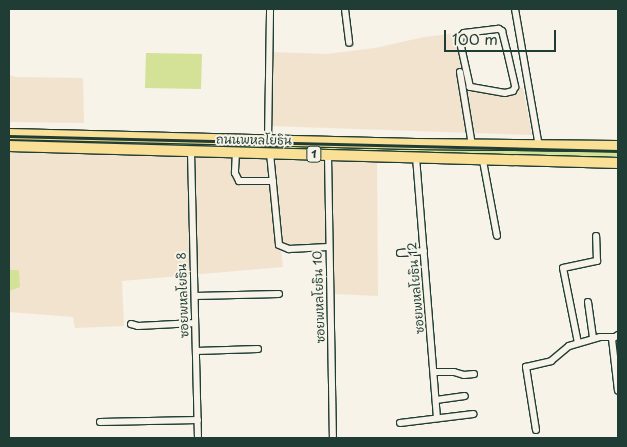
<!DOCTYPE html>
<html>
<head>
<meta charset="utf-8">
<style>
  body { margin:0 }
  #map { position:relative; width:627px; height:447px; overflow:hidden; background:#f7f3e8; font-family:"Playpen Sans","Playpen Sans Thai",sans-serif }
  div>[style] { position:absolute }
  [style*='--x'] { left:calc(var(--x)*1px); top:calc(var(--y)*1px); width:calc(var(--w)*1px); rotate:calc(var(--a)*1deg) }
  .built>* { inset:0; background:#f2e3cf }
  .green>* { inset:0; background:#d3e296 }
  .roads { filter:drop-shadow(1px 0 #1f3d34) drop-shadow(-1px 0 #1f3d34) drop-shadow(0 1px #1f3d34) drop-shadow(0 -1px #1f3d34) }
  .street>* { height:6px; margin:-3px; padding:0 3px; transform-origin:3px; border-radius:3px; background:#f7f3e8 }
  .primary>* { height:10px; margin:-5px; padding:0 5px; transform-origin:5px; border-radius:5px; background:#fadf96 }
  .rail>* { height:2.5px; margin:-1.25px; padding:0 1.25px; transform-origin:1.25px; border-radius:1.25px; background:#1f3d34 }
  span { translate:-50% -50%; white-space:nowrap; text-align:center; line-height:1.15; -webkit-text-stroke:4px #f7f3e8; paint-order:stroke }
  .shield-label span { padding:1px 4px; background:#f7f3e8; border:1px solid; border-radius:4px; -webkit-text-stroke-width:0 }
  .shield-label { font-size:11px; color:#1f3d34; font-weight:700 }
  .street-label { font-size:12px; color:#1f3d34 }
  .frame { position:absolute; inset:0; border:10px solid #1f3d34; pointer-events:none }
  .scale { position:absolute; left:444px; top:30px; width:112px; height:22px; box-sizing:border-box; border:2px solid #1f3d34; border-top:0; padding-left:6px; font-size:15px; line-height:18px; white-space:nowrap; color:#1f3d34; -webkit-text-stroke:4px #f7f3e8; paint-order:stroke }
</style>
</head>
<body>
<div id="map">
  <div class="built">
    <div style="clip-path:polygon(457px 33px,466px 89px,523px 88px,532px 135px,270px 126px,270px 52px,327px 54px,375px 48px,424px 37px)"></div>
    <div style="clip-path:polygon(9px 75px,16px 77px,83px 78px,84px 123px,9px 122px)"></div>
    <div style="clip-path:polygon(9px 149px,377px 162px,378px 296px,335px 294px,332px 250px,281px 250px,283px 267px,122px 281px,124px 326px,75px 328px,73px 317px,9px 312px)"></div>
  </div>
  <div class="green">
    <div style="clip-path:polygon(146px 53px,202px 54px,201px 89px,145px 88px)"></div>
    <div style="clip-path:polygon(226px 142px,618px 150px,618px 159px,225px 148px)"></div>
    <div style="clip-path:polygon(9px 270px,19px 270px,20px 287px,9px 291px)"></div>
  </div>
  <div class="roads">
    <div class="street">
      <div style="--x:345;--y:9;--w:34;--a:83"></div>
      <div style="--x:515;--y:9;--w:139;--a:80.1"></div>
      <div style="--x:499;--y:29;--w:4;--a:34"></div>
      <div style="--x:502;--y:31;--w:21;--a:76"></div>
      <div style="--x:507;--y:51;--w:37;--a:77"></div>
      <div style="--x:515;--y:87;--w:4;--a:117"></div>
      <div style="--x:513;--y:91;--w:8;--a:166"></div>
      <div style="--x:505;--y:93;--w:36;--a:-170"></div>
      <div style="--x:470;--y:87;--w:46;--a:-102.5"></div>
      <div style="--x:460;--y:42;--w:6;--a:-81"></div>
      <div style="--x:461;--y:36;--w:4;--a:-45"></div>
      <div style="--x:464;--y:33;--w:35;--a:-7"></div>
      <div style="--x:460;--y:72;--w:74;--a:80.7"></div>
      <div style="--x:268;--y:140;--w:131;--a:-89.1"></div>
      <div style="--x:191;--y:152;--w:286;--a:88.6"></div>
      <div style="--x:236;--y:152;--w:21;--a:93"></div>
      <div style="--x:235;--y:173;--w:9;--a:63"></div>
      <div style="--x:239;--y:181;--w:34;--a:0"></div>
      <div style="--x:270;--y:153;--w:92;--a:84.4"></div>
      <div style="--x:279;--y:245;--w:11;--a:22"></div>
      <div style="--x:289;--y:249;--w:39;--a:-3"></div>
      <div style="--x:328;--y:155;--w:283;--a:89"></div>
      <div style="--x:416;--y:157;--w:262;--a:85.4"></div>
      <div style="--x:483;--y:161;--w:76;--a:79.4"></div>
      <div style="--x:400;--y:253;--w:24;--a:-5"></div>
      <div style="--x:195;--y:296;--w:84;--a:-1.4"></div>
      <div style="--x:588;--y:302;--w:37;--a:82"></div>
      <div style="--x:131;--y:324;--w:7;--a:16"></div>
      <div style="--x:138;--y:326;--w:57;--a:-3"></div>
      <div style="--x:618;--y:335;--w:7;--a:146"></div>
      <div style="--x:612;--y:339;--w:52;--a:83.4"></div>
      <div style="--x:578;--y:343;--w:76;--a:-101.3"></div>
      <div style="--x:563;--y:268;--w:35;--a:-12"></div>
      <div style="--x:597;--y:261;--w:25;--a:-92"></div>
      <div style="--x:196;--y:351;--w:62;--a:-1.8"></div>
      <div style="--x:434;--y:372;--w:20;--a:0"></div>
      <div style="--x:454;--y:372;--w:10;--a:17"></div>
      <div style="--x:464;--y:375;--w:10;--a:-6"></div>
      <div style="--x:436;--y:400;--w:29;--a:-8"></div>
      <div style="--x:100;--y:422;--w:98;--a:-1.2"></div>
      <div style="--x:400;--y:423;--w:74;--a:-7"></div>
      <div style="--x:536;--y:430;--w:64;--a:-99"></div>
      <div style="--x:526;--y:367;--w:26;--a:-13"></div>
      <div style="--x:551;--y:361;--w:23;--a:-40"></div>
      <div style="--x:569;--y:346;--w:32;--a:-16"></div>
      <div style="--x:600;--y:337;--w:14;--a:0"></div>
    </div>
    <div class="primary">
      <div style="--x:9;--y:134;--w:407;--a:1.4"></div>
      <div style="--x:416;--y:144;--w:202;--a:0.6"></div>
      <div style="--x:9;--y:146;--w:609;--a:1.6"></div>
    </div>
  </div>
  <div class="rail">
    <div style="--x:9;--y:136;--w:609;--a:1.41"></div>
  </div>
  <div class="shield-label">
    <span style="left:314px;top:154px">1</span>
  </div>
  <div class="street-label">
    <span style="left:254px;top:140px;rotate:1deg">ถนนพหลโยธิน</span>
    <span style="left:416px;top:288px;rotate:-95deg">ซอยพหลโยธิน 12</span>
    <span style="left:183px;top:295px;rotate:-92deg">ซอยพหลโยธิน 8</span>
    <span style="left:319px;top:297px;rotate:-92deg">ซอยพหลโยธิน 10</span>
  </div>
  <div class="frame"></div>
  <div class="scale">100 m</div>
</div>
</body>
</html>
